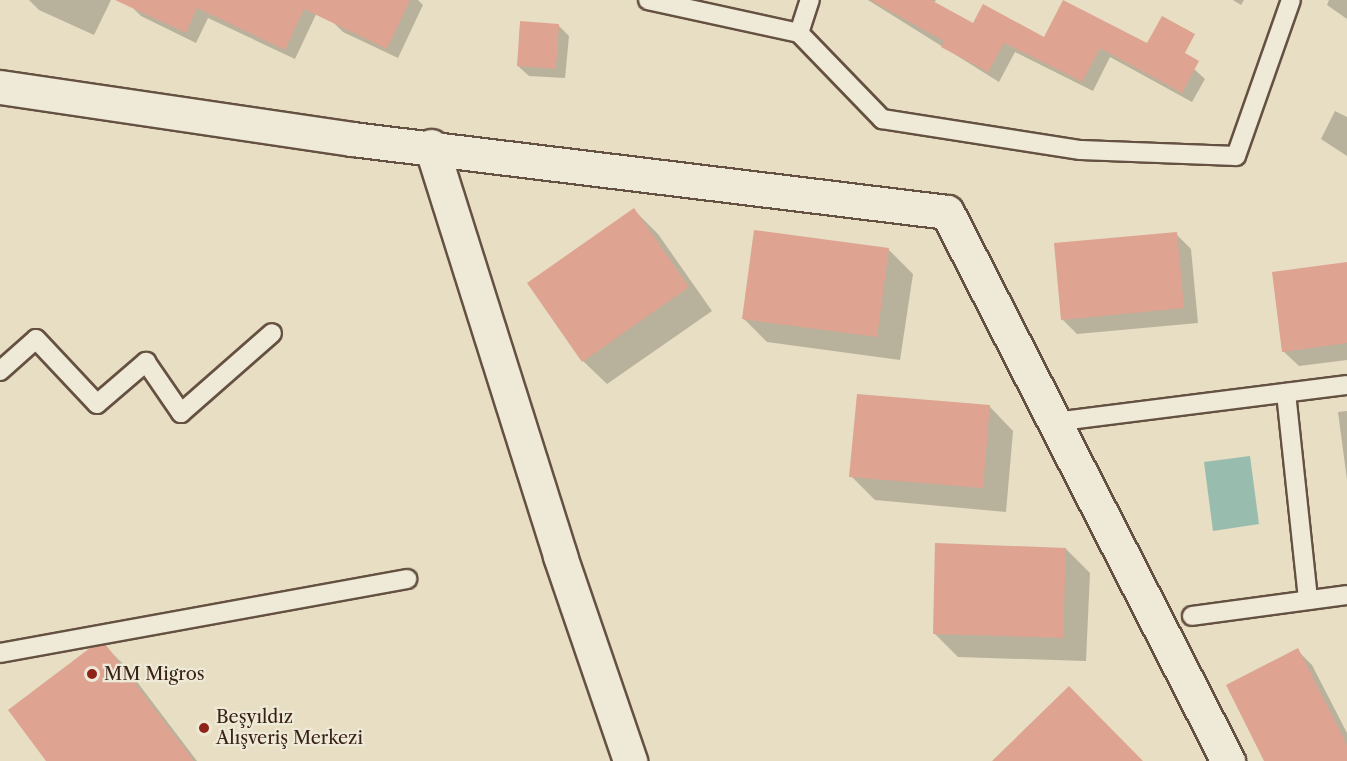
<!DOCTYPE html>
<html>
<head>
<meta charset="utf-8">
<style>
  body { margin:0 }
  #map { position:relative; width:1347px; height:761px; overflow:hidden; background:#e7dec3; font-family:"Libre Caslon Text",serif }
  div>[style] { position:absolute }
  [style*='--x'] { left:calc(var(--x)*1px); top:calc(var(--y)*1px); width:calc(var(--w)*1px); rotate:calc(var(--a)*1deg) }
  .water>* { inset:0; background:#98bdae }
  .shadow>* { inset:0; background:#0003 }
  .building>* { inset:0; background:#dea491 }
  .roads { filter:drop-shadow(2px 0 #655141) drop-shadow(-2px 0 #655141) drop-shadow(0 2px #655141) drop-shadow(0 -2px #655141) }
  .lane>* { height:18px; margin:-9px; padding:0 9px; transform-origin:9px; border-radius:9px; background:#efead8 }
  .street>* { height:33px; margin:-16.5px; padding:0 16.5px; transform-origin:16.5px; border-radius:16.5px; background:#efead8 }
  .dots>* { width:16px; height:16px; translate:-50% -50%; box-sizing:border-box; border:3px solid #efead8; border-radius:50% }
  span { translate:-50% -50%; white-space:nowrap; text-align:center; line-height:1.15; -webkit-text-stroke:4.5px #efead8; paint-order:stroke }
  .poi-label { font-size:18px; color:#3a2216 }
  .left { translate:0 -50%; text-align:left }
</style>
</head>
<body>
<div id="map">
  <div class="water">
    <div style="clip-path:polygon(1250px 456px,1259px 524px,1213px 531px,1204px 462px)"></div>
  </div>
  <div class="shadow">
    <div style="clip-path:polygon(29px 0,111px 0,94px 35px,39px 10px)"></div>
    <div style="clip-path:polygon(134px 0,314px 0,320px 6px,295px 59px,208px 18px,196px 43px,141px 16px,131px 6px)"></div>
    <div style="clip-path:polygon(343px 0,418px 0,423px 5px,398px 58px,343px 32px,332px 21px)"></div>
    <div style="clip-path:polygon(868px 0,936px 0,934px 3px,973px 25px,1044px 39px,1063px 2px,1194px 69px,1205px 79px,1192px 102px,1110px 57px,1093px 91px,1015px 52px,999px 82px)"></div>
    <div style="clip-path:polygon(1233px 0,1244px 0,1241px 5px)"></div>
    <div style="clip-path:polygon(1329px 0,1347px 0,1347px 19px,1327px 5px)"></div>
    <div style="clip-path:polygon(558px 25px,569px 36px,565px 78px,529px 76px,518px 66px)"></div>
    <div style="clip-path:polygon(1335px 111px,1347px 117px,1347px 156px,1321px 139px)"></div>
    <div style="clip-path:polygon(634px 210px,658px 234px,712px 311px,607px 384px,583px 361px)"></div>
    <div style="clip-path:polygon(1176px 234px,1191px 249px,1198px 323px,1077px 334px,1062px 319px)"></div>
    <div style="clip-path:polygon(889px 250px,913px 274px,900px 360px,767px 342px,743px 318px)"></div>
    <div style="clip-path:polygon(1347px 264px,1347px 360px,1299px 366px,1283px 351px)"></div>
    <div style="clip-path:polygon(990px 407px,1013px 431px,1006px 512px,875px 500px,851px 476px)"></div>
    <div style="clip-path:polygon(1347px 411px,1347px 480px,1338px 412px)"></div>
    <div style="clip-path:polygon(1066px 549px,1090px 573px,1086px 661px,958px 657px,934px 633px)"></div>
    <div style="clip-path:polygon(106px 647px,125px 666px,197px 761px,48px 761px)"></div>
    <div style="clip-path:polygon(1297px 650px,1312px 665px,1347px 733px,1347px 761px,1266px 761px)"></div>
  </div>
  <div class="building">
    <div style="clip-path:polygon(115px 0,410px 0,387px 49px,304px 9px,285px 50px,197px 8px,186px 33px)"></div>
    <div style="clip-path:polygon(870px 0,931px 0,973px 23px,983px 4px,1044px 37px,1063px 0,1147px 43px,1162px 16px,1195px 34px,1185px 53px,1199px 61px,1182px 93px,1100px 48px,1082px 82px,1004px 43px,988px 72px,941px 47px,944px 41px)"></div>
    <div style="clip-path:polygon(520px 21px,559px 24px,556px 69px,517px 66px)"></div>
    <div style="clip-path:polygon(634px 208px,689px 287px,582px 362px,527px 283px)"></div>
    <div style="clip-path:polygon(754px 230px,889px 248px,877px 337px,742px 319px)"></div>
    <div style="clip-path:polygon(1177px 232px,1184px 308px,1061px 320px,1054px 243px)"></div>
    <div style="clip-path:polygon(1347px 262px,1347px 343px,1282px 352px,1272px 272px)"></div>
    <div style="clip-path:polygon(857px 394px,990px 405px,983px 488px,849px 477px)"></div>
    <div style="clip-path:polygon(935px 543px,1066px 548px,1063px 638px,933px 634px)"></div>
    <div style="clip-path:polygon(106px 645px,194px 761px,46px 761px,8px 710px,90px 648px)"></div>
    <div style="clip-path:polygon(1298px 648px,1347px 745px,1347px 761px,1264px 761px,1226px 685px)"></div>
    <div style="clip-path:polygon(1069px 686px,1143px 761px,992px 761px)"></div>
  </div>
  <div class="roads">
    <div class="lane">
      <div style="--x:648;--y:0;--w:155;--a:12.3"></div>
      <div style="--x:799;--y:33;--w:120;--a:46"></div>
      <div style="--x:882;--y:119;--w:201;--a:8.9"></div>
      <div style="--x:1081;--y:150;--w:155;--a:2.2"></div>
      <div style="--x:1236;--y:156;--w:165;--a:-70.6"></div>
      <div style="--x:799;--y:33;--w:35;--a:-72"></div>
      <div style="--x:0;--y:371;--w:48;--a:-41.6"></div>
      <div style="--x:36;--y:339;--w:89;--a:46.8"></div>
      <div style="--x:97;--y:404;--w:65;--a:-40.6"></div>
      <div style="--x:146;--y:362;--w:62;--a:55.5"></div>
      <div style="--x:181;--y:413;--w:121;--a:-41.3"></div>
      <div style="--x:1286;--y:393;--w:208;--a:83.9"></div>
      <div style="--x:1054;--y:422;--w:295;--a:-7.2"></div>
      <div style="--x:1192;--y:616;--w:156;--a:-7.7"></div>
      <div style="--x:0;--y:653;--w:414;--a:-10.3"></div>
    </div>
    <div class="street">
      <div style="--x:0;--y:87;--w:356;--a:8.4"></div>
      <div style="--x:352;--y:139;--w:599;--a:6.99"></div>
      <div style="--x:947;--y:212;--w:617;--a:62.89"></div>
      <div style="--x:431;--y:146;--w:430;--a:72.5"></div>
      <div style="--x:560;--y:556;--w:217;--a:71.1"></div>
    </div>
  </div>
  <div class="dots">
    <div style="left:92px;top:674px;background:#8f2418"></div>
    <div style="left:204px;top:728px;background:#8f2418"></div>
  </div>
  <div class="poi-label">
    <span class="left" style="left:104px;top:674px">MM Migros</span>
    <span class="left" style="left:216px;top:728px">Beşyıldız<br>Alışveriş Merkezi</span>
  </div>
</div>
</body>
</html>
